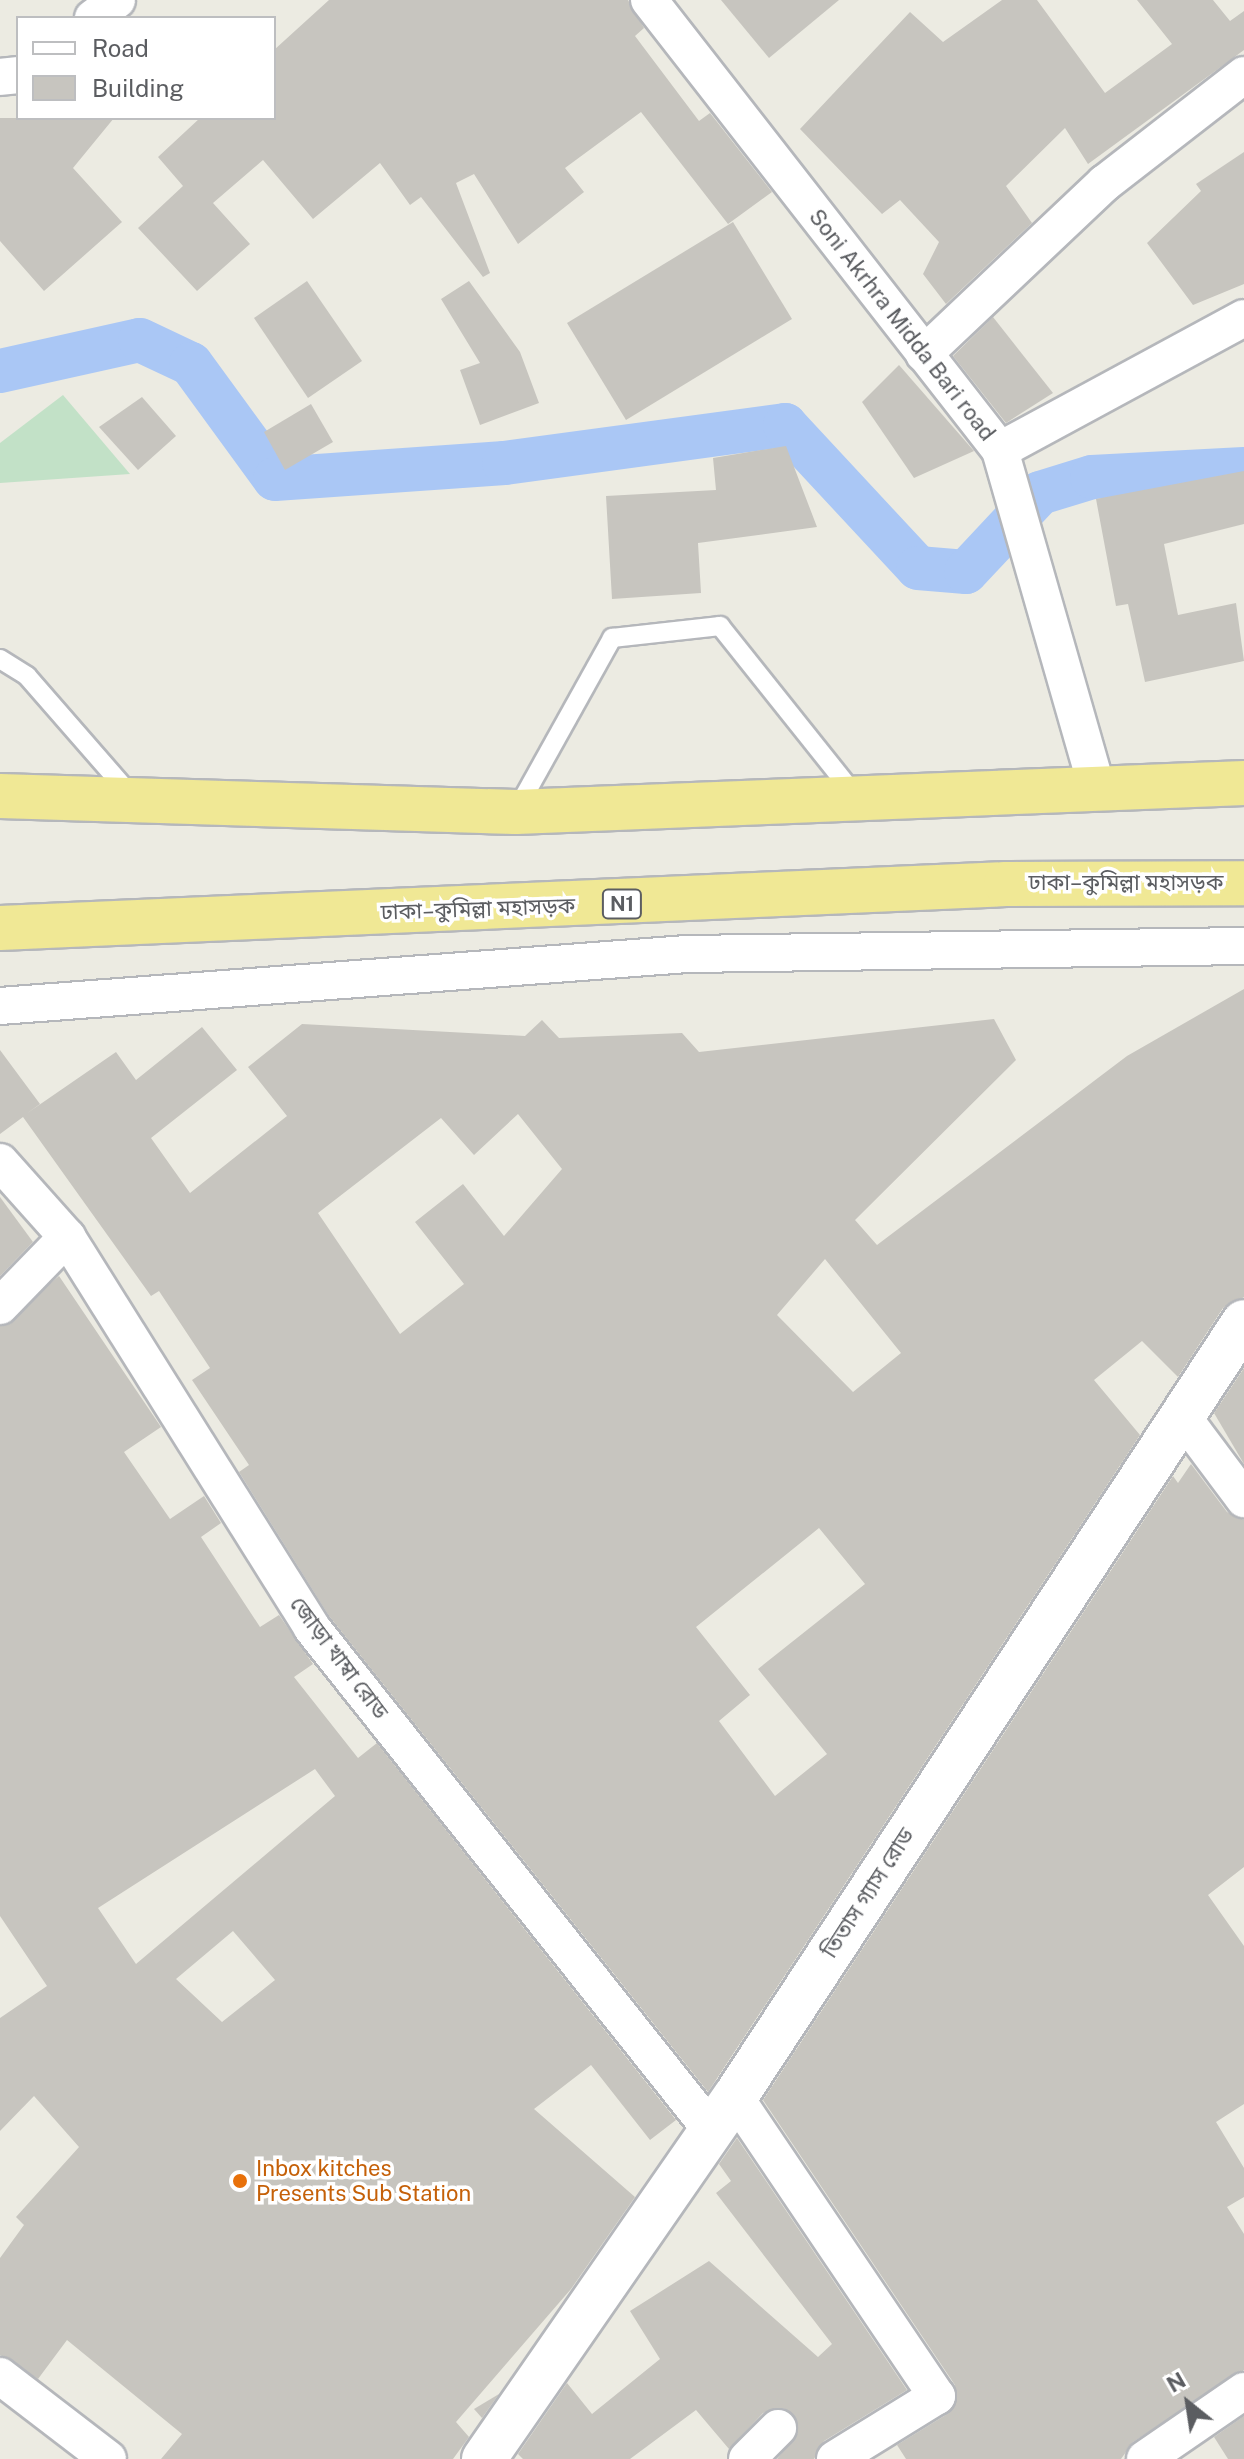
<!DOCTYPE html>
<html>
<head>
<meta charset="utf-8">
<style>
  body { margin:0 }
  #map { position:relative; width:1244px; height:2459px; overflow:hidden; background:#ecebe2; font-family:"Public Sans","Noto Sans Bengali",sans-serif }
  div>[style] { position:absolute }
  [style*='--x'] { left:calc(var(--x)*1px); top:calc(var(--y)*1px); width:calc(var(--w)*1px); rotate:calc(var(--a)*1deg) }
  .green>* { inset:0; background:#c2e1c7 }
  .canal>* { height:44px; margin:-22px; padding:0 22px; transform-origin:22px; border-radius:22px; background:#aac7f5 }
  .building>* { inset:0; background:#c7c5bf }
  .roads { filter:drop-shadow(2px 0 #b5b7bb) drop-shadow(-2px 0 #b5b7bb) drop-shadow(0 2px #b5b7bb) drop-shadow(0 -2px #b5b7bb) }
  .lane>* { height:18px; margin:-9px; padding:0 9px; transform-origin:9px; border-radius:9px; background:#fff }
  .street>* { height:36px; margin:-18px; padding:0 18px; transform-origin:18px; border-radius:18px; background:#fff }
  .secondary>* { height:44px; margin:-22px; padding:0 22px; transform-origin:22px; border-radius:22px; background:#fff }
  .highway>* { height:44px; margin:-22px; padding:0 22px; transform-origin:22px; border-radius:22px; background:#f0e895 }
  .dots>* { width:22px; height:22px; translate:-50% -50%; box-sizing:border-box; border:4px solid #fff; border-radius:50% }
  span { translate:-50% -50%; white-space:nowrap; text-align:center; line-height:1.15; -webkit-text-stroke:7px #fff; paint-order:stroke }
  .shield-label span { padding:2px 6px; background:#fff; border:2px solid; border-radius:6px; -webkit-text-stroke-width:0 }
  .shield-label { font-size:20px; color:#5b5d61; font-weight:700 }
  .street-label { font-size:22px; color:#5b5d61 }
  .food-label { font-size:22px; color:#c56008 }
  .left { translate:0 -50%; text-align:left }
  .legend { position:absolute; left:16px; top:16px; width:260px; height:104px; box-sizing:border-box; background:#fff; border:2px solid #bdbec0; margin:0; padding:10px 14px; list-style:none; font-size:24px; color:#5b5d61 }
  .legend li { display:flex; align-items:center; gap:16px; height:40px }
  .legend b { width:40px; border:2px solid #bdbec0 }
  .north { position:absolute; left:1148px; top:2363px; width:80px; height:80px; -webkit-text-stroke:6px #fff; paint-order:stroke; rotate:330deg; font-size:22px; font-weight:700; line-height:32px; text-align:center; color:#5b5d61 }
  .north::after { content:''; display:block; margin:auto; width:28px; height:36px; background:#5b5d61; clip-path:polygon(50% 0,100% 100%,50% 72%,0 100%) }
</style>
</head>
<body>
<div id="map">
  <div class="green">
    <div style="clip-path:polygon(63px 395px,130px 474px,0 483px,0 443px)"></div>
  </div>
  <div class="canal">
    <div style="--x:0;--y:371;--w:143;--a:-12.5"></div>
    <div style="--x:140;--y:340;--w:56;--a:25.2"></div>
    <div style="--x:191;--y:364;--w:142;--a:53.9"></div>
    <div style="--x:275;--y:479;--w:230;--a:-4"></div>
    <div style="--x:504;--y:463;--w:284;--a:-7.7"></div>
    <div style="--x:785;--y:425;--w:195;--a:47.1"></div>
    <div style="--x:918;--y:568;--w:48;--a:4.8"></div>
    <div style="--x:966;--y:572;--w:108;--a:-46.9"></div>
    <div style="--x:1040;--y:493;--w:54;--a:-17.1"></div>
    <div style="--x:1092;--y:477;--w:152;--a:-3"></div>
  </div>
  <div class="building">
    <div style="clip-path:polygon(329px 0,628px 0,644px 28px,635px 36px,699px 121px,710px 113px,772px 192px,728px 224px,641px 112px,565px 168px,584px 192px,518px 244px,474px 174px,456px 183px,490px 273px,483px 277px,421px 197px,410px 205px,380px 163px,313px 219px,263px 160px,213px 203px,250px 244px,197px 291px,138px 228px,183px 186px,158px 157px,200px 118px,274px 118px,274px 50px)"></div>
    <div style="clip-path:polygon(721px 0,839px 0,769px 58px)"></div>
    <div style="clip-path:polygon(1002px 0,1037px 0,1105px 93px,1172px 44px,1137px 0,1213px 0,1230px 21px,1244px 11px,1244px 50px,1088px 164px,1065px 128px,1006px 186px,1032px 223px,946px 304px,923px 274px,939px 242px,900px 200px,882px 214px,800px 129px,910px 12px,943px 42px)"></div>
    <div style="clip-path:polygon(0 118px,114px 118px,73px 168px,122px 222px,44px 291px,0 241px)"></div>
    <div style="clip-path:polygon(1244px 152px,1244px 284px,1193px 305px,1147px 243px,1201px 191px,1196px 184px)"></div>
    <div style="clip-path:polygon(733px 222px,792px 319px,626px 420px,567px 323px)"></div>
    <div style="clip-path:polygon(307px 281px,362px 361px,308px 398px,254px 318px)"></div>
    <div style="clip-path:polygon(469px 281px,520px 352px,539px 403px,480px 425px,460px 370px,480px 363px,441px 299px)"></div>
    <div style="clip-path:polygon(993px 317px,1053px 393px,1006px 423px,953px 356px)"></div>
    <div style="clip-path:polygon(899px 365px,974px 451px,914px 478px,862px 402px)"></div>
    <div style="clip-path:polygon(142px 397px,176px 436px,138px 470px,99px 427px)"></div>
    <div style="clip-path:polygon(311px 404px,333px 442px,285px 470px,264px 432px)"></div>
    <div style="clip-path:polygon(786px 446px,817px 527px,698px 543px,701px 593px,612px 599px,606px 496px,716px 490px,713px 458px)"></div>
    <div style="clip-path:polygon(1244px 471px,1244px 524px,1164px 544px,1178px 615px,1236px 603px,1244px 661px,1145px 682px,1128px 604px,1116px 606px,1096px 499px)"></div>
    <div style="clip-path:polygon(evenodd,1244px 989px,1244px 1297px,1223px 1308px,1178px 1377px,1142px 1341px,1094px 1380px,1140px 1435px,708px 2092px,329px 1616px,239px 1472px,249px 1465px,192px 1380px,210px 1368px,159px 1291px,151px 1296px,23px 1117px,0 1134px,0 1050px,40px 1104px,26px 1114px,116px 1052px,136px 1080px,202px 1027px,237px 1070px,151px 1138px,190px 1193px,287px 1116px,248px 1067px,302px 1024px,525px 1036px,542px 1020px,559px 1038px,682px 1033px,699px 1052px,994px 1019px,1016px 1060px,855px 1220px,877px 1245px,1127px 1056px,1244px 989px,518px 1114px,562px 1169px,504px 1236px,463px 1184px,415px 1222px,464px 1284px,400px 1334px,318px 1213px,441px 1118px,474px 1155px,518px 1114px,1244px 989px,825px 1259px,901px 1353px,853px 1392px,777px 1315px,825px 1259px,1244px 989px,819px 1528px,865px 1584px,758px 1669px,827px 1754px,775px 1796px,719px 1721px,750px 1695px,696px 1627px,819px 1528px)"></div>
    <div style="clip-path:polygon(0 1197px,33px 1242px,0 1276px)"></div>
    <div style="clip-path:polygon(evenodd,59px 1276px,161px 1427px,124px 1452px,170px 1519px,204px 1496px,221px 1523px,201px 1537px,260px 1627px,279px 1615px,313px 1664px,294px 1677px,358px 1758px,377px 1743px,676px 2120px,650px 2140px,591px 2065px,534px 2109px,635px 2197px,571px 2289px,456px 2422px,469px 2437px,453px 2459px,161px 2459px,182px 2434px,67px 2340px,38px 2379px,0 2355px,0 2258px,24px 2225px,16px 2217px,79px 2147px,34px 2096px,0 2131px,0 2018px,47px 1986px,0 1916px,0 1326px,59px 1276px,315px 1769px,335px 1796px,136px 1964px,98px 1908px,315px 1769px,59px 1276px,233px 1931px,275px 1980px,222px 2022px,176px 1979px,233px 1931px)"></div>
    <div style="clip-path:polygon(1244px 1368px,1244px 1464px,1214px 1413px)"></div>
    <div style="clip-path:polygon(1191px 1464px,1227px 1512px,1244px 1520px,1244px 1867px,1208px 1895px,1244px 1946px,1244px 2104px,1216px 2122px,1244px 2168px,1244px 2197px,1227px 2207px,1244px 2234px,1244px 2370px,1133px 2442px,1121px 2459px,906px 2459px,897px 2445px,949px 2413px,955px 2385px,763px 2100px,1173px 1476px,1178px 1483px)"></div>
    <div style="clip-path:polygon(737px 2138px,907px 2390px,824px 2441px,814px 2459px,777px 2459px,798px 2433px,793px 2414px,783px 2408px,763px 2413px,729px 2449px,696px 2410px,630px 2459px,523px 2459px,518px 2454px,567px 2383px,592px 2414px,660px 2359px,630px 2311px,709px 2261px,818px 2357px,832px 2344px,716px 2193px,731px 2181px,719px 2164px)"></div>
    <div style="clip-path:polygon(499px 2394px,482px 2418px,474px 2409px)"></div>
    <div style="clip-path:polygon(1244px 2416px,1244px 2459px,1228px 2459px,1214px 2437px)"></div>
  </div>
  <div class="roads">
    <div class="lane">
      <div style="--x:0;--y:659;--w:32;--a:32"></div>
      <div style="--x:27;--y:676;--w:157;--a:48.9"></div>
      <div style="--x:517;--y:809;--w:196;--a:-60.9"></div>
      <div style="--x:612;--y:638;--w:109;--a:-6.3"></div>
      <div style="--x:720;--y:626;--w:216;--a:51.4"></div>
    </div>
    <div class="street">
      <div style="--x:649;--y:0;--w:571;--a:52.05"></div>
      <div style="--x:1000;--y:450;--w:348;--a:74"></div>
      <div style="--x:93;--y:18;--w:30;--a:-37"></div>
      <div style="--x:0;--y:77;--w:18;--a:-6"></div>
      <div style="--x:924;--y:354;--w:249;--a:-43.4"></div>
      <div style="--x:1105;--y:183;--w:176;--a:-37.8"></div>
      <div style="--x:1000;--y:450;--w:277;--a:-28.4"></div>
      <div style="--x:0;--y:1006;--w:689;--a:-4.33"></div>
      <div style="--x:687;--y:954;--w:557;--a:-0.82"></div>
      <div style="--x:0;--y:1162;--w:101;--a:48.2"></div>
      <div style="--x:67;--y:1237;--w:461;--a:57.9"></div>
      <div style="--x:312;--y:1628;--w:643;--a:51.51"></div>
      <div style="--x:0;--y:1306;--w:96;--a:-45.8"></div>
      <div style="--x:1182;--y:1416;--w:104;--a:53.2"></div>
      <div style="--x:735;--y:2097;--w:361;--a:56"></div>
      <div style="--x:937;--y:2396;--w:120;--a:148.3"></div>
      <div style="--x:0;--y:2376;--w:136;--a:37.5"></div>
      <div style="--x:747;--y:2459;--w:44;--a:-45"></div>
      <div style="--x:1145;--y:2459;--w:120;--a:-34.5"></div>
    </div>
    <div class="secondary">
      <div style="--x:484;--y:2459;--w:441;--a:-55.3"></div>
      <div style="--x:735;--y:2097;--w:927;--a:-56.7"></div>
    </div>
    <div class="highway">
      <div style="--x:0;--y:796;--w:516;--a:1.78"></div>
      <div style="--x:516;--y:812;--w:729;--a:-2.28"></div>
      <div style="--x:0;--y:928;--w:1007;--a:-2.5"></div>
      <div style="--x:1006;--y:884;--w:238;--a:-0.2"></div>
    </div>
  </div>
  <div class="dots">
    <div style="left:240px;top:2181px;background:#e8710a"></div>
  </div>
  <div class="shield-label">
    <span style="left:622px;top:904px">N1</span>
  </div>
  <div class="street-label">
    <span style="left:902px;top:325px;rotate:52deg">Soni Akrhra Midda Bari road</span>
    <span style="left:1126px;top:883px">ঢাকা–কুমিল্লা মহাসড়ক</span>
    <span style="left:478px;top:909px;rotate:-2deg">ঢাকা–কুমিল্লা মহাসড়ক</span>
    <span style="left:339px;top:1658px;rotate:53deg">জোড়া খাম্বা রোড</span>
    <span style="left:868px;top:1893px;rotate:-57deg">তিতাস গ্যাস রোড</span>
  </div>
  <div class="food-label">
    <span class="left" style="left:256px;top:2181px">Inbox kitches<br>Presents Sub Station</span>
  </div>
  <ul class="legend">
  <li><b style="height:10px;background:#fff"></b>Road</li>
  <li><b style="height:22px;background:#c7c5bf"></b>Building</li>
  </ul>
  <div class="north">N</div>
</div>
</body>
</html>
